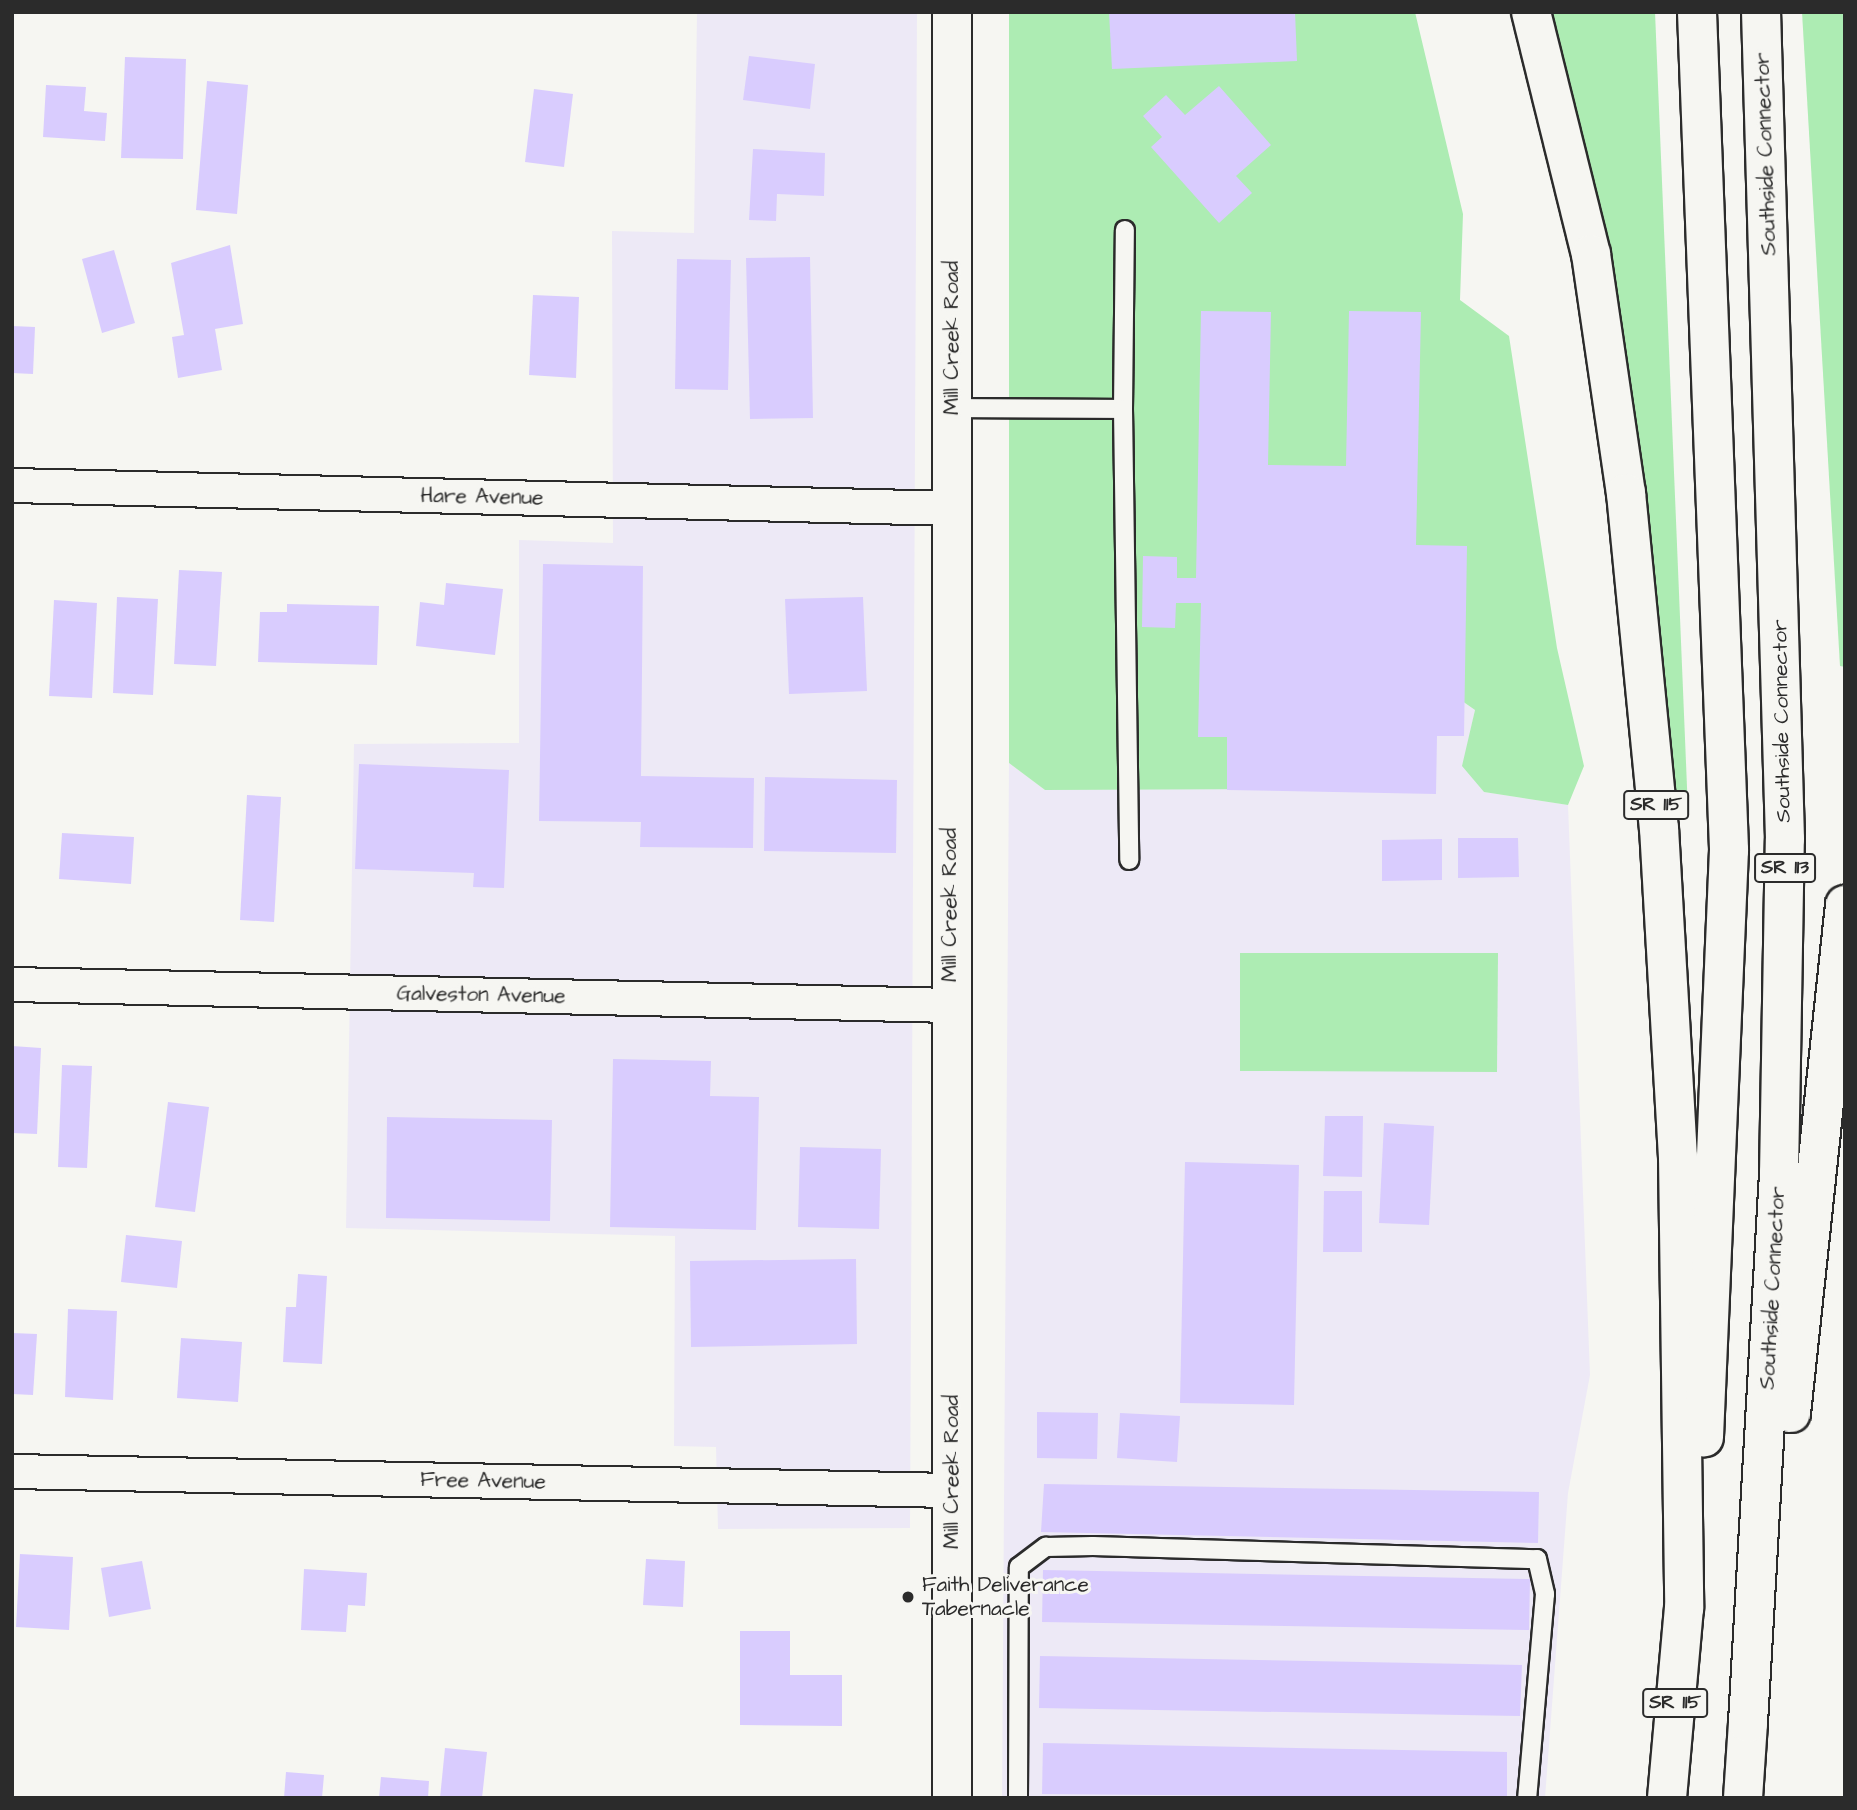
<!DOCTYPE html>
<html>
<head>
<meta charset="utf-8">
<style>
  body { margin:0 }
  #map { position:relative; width:1857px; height:1810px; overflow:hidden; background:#f6f6f2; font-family:"Architects Daughter",sans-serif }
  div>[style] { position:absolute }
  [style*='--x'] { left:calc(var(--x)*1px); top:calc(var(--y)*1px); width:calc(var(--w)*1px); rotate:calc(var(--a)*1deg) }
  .built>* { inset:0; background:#ede9f6 }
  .green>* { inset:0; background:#adecb3 }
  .building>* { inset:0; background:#d9ccfe }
  .roads { filter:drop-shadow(2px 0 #2b2b2b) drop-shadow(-2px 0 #2b2b2b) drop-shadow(0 2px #2b2b2b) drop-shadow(0 -2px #2b2b2b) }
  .service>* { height:18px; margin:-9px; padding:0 9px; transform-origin:9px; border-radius:9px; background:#f6f6f2 }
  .minor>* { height:33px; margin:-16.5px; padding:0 16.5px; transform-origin:16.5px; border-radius:16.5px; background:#f6f6f2 }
  .tertiary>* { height:38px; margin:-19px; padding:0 19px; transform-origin:19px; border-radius:19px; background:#f6f6f2 }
  .trunk>* { height:38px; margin:-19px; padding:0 19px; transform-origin:19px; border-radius:19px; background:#f6f6f2 }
  .motorway>* { height:38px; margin:-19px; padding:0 19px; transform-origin:19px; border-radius:19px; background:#f6f6f2 }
  .dots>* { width:19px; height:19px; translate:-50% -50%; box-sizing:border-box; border:4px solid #f6f6f2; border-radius:50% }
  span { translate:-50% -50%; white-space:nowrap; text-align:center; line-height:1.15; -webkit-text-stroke:6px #f6f6f2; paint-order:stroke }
  .shield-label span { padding:2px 5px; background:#f6f6f2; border:2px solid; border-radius:5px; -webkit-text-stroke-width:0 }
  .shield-label { font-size:19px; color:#2b2b2b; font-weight:700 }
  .street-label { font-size:21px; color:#2b2b2b }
  .poi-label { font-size:21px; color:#2b2b2b }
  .left { translate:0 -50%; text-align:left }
  .frame { position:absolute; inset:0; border:14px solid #2b2b2b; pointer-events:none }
</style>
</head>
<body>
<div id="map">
  <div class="built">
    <div style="clip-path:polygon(697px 12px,917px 12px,910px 1528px,718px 1529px,716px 1447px,674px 1446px,675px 1236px,346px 1228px,354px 744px,519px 743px,519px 540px,613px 543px,612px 231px,694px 233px)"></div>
    <div style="clip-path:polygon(1434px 681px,1475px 710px,1463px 766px,1484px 792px,1568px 805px,1590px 1375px,1568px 1493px,1545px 1798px,1002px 1798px,1009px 763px,1045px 790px)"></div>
  </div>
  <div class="green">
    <div style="clip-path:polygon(1009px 12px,1415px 12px,1463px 214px,1460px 300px,1509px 336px,1557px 648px,1584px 766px,1568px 805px,1484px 792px,1462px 766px,1475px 710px,1435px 682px,1282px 789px,1045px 790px,1009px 763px)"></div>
    <div style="clip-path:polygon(1544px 12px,1655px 12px,1688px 811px,1675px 814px)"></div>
    <div style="clip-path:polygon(1802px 12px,1845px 12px,1845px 667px,1840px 666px)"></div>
    <div style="clip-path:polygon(1240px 953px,1498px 953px,1497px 1072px,1240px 1071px)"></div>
  </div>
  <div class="building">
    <div style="clip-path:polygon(1109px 12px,1295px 12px,1297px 61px,1112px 69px)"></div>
    <div style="clip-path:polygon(749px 56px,815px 64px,810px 109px,743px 100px)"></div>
    <div style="clip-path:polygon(125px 57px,186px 59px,183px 159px,121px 158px)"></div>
    <div style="clip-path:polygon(207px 81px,248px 85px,237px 214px,196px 210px)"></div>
    <div style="clip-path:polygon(46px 85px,86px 87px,84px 111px,107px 113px,105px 141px,43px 137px)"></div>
    <div style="clip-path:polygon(1219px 86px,1271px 145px,1236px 176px,1252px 193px,1219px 223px,1151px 147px,1162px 137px,1143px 116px,1166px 95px,1185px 115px)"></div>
    <div style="clip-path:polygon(534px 89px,573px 94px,564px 167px,525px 162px)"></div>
    <div style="clip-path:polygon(753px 149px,825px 153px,824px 196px,777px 194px,776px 221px,749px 220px)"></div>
    <div style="clip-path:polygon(230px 245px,243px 324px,215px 329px,222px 370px,178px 378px,172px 337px,184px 335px,171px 263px)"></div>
    <div style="clip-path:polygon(114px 250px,135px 323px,102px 333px,82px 259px)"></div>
    <div style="clip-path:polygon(810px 257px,813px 418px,750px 419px,746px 258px)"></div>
    <div style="clip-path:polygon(677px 259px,731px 260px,728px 390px,675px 389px)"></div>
    <div style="clip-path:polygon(533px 295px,579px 297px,576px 378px,529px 375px)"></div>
    <div style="clip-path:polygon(1201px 311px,1271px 312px,1268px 465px,1346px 466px,1349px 311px,1421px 312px,1416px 545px,1467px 546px,1464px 736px,1437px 736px,1436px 794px,1227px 790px,1227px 737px,1198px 737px,1201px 603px,1176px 603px,1175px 628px,1142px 627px,1143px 556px,1177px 557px,1177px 578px,1196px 578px)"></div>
    <div style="clip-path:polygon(12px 326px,35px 327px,33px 374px,12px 373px)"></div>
    <div style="clip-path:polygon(543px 564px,643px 566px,641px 776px,754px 778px,753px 848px,640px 847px,641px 822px,539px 821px)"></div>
    <div style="clip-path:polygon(179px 570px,222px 572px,216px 666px,174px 664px)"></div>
    <div style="clip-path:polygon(446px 583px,503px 589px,495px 655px,416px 646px,420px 602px,444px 605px)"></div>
    <div style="clip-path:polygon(117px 597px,158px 599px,153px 695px,113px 693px)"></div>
    <div style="clip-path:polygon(863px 597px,867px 691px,789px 694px,785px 599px)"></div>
    <div style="clip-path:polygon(54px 600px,97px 603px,92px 698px,49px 696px)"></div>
    <div style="clip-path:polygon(287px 604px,379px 606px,377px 665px,258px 662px,260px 612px,287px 612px)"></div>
    <div style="clip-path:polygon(359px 764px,509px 770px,504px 888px,473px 887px,474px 873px,355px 869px)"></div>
    <div style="clip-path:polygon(765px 777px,897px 780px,896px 853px,764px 851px)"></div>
    <div style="clip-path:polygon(247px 795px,281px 797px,274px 922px,240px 920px)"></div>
    <div style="clip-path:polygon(62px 833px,134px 837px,131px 884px,59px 879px)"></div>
    <div style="clip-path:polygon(1458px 838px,1518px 838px,1519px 877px,1458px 878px)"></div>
    <div style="clip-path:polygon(1442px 839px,1442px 880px,1382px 881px,1382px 840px)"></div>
    <div style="clip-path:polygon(12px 1046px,41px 1048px,37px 1134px,12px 1133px)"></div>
    <div style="clip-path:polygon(613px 1059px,711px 1061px,710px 1096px,759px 1097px,756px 1230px,610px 1227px)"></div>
    <div style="clip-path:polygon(62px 1065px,92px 1066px,87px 1168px,58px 1167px)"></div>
    <div style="clip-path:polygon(168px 1102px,209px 1107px,195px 1212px,155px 1207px)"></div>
    <div style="clip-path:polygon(1325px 1116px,1363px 1116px,1362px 1177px,1323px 1176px)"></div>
    <div style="clip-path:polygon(387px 1117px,552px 1120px,550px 1221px,386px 1218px)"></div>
    <div style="clip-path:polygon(1384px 1123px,1434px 1126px,1429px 1225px,1379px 1223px)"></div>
    <div style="clip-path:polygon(800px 1147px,881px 1149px,879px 1229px,798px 1227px)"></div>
    <div style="clip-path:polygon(1185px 1162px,1299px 1165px,1294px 1405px,1180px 1403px)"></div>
    <div style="clip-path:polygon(1324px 1191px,1362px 1191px,1362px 1252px,1323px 1252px)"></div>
    <div style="clip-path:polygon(126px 1235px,182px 1241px,177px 1288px,121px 1282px)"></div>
    <div style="clip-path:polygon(856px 1259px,857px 1344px,691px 1347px,690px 1261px)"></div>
    <div style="clip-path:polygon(298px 1274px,327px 1276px,322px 1364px,283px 1362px,286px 1307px,296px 1307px)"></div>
    <div style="clip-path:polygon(68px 1309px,117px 1311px,113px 1400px,65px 1397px)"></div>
    <div style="clip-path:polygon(12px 1333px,37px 1334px,33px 1395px,12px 1394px)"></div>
    <div style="clip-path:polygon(181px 1338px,242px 1342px,238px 1402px,177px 1398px)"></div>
    <div style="clip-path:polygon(1037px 1412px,1098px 1413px,1097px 1459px,1037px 1458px)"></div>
    <div style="clip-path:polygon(1120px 1413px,1180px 1416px,1177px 1462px,1117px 1458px)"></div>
    <div style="clip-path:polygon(1044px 1484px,1539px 1492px,1538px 1543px,1041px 1532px)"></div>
    <div style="clip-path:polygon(20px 1554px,73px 1557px,69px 1630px,16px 1627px)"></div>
    <div style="clip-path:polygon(646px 1559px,685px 1561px,683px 1607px,643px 1605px)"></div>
    <div style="clip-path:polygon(142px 1561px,151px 1609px,109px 1617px,101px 1568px)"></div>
    <div style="clip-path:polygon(304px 1569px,367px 1573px,365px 1606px,348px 1605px,346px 1632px,301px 1630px)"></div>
    <div style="clip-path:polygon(1043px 1570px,1530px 1579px,1529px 1630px,1042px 1622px)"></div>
    <div style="clip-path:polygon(740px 1631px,790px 1631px,790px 1675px,842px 1675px,842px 1726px,740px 1725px)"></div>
    <div style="clip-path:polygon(1040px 1656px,1522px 1665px,1520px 1716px,1039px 1708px)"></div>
    <div style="clip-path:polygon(1043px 1743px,1507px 1752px,1507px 1798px,1042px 1794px)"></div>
    <div style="clip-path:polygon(445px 1748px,487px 1752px,482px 1798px,440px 1798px)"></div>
    <div style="clip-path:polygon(286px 1772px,324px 1775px,322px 1798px,284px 1798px)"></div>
    <div style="clip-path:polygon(381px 1777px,429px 1781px,428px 1798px,379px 1798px)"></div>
  </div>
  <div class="roads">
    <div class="service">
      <div style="--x:952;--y:408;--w:171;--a:0.3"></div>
      <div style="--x:1123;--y:409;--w:179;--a:-89.4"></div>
      <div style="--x:1123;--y:409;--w:451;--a:89.2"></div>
      <div style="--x:1018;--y:1798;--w:231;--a:-89.8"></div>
      <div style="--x:1019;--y:1567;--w:34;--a:-37"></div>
      <div style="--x:1046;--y:1547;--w:47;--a:-1.2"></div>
      <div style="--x:1093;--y:1546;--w:444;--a:1.7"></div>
      <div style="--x:1537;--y:1559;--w:36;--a:77"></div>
      <div style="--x:1545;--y:1594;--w:205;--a:95"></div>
    </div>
    <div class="minor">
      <div style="--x:12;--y:485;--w:940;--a:1.4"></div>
      <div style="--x:12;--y:984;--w:938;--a:1.28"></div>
      <div style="--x:12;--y:1471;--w:941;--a:1.16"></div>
    </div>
    <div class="tertiary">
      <div style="--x:952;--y:12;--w:1786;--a:90"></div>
    </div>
    <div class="trunk">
      <div style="--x:1667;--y:1798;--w:191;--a:-84.9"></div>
      <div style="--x:1743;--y:1798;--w:75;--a:-86.2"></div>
    </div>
    <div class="motorway">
      <div style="--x:1531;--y:12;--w:249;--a:76.1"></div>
      <div style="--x:1591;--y:254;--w:242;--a:81.7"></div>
      <div style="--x:1626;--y:493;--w:337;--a:84.4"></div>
      <div style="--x:1659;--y:828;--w:330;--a:86.7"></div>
      <div style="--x:1678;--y:1157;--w:451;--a:89.2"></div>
      <div style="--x:1697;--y:12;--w:839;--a:87.81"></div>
      <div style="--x:1729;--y:850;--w:588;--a:92.44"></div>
      <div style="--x:1791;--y:1413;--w:511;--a:-83.93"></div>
      <div style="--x:1748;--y:1723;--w:550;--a:-86.77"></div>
      <div style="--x:1779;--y:1174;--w:335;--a:-89"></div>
      <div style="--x:1785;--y:839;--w:827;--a:-91.66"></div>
    </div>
  </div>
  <div class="dots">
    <div style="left:908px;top:1597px;background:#2b2b2b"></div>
  </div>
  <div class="shield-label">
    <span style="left:1656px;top:805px">SR 115</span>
    <span style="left:1785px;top:868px">SR 113</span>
    <span style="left:1675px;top:1703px">SR 115</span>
  </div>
  <div class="street-label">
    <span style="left:1766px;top:154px;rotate:-92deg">Southside Connector</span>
    <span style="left:952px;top:338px;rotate:-90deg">Mill Creek Road</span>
    <span style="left:482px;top:497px;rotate:1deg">Hare Avenue</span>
    <span style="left:1782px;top:721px;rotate:-91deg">Southside Connector</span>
    <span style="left:950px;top:905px;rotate:-90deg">Mill Creek Road</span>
    <span style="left:481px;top:995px;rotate:1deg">Galveston Avenue</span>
    <span style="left:1773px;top:1288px;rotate:-87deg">Southside Connector</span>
    <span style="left:952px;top:1472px;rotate:-90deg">Mill Creek Road</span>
    <span style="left:483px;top:1481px;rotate:1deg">Free Avenue</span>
  </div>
  <div class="poi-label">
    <span class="left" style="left:922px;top:1597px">Faith Deliverance<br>Tabernacle</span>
  </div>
  <div class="frame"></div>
</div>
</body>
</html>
